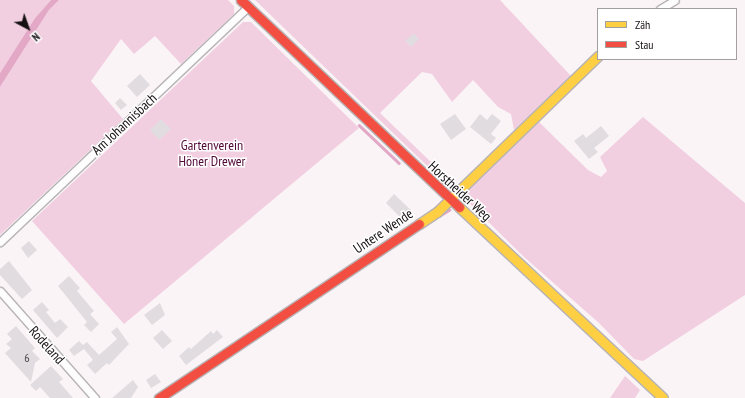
<!DOCTYPE html>
<html>
<head>
<meta charset="utf-8">
<style>
  body { margin:0 }
  #map { position:relative; width:745px; height:398px; overflow:hidden; background:#faf4f7; font-family:"PT Sans Narrow",sans-serif }
  div>[style] { position:absolute }
  [style*='--x'] { left:calc(var(--x)*1px); top:calc(var(--y)*1px); width:calc(var(--w)*1px); rotate:calc(var(--a)*1deg) }
  .green>* { inset:0; background:#f2cfe0 }
  .water>* { inset:0; background:#e2a8c6 }
  .stream>* { height:2.5px; margin:-1.25px; padding:0 1.25px; transform-origin:1.25px; border-radius:1.25px; background:#e2a8c6 }
  .building>* { inset:0; background:#e1dcdf }
  .roads { filter:drop-shadow(1px 0 #b7b3b5) drop-shadow(-1px 0 #b7b3b5) drop-shadow(0 1px #b7b3b5) drop-shadow(0 -1px #b7b3b5) }
  .street>* { height:7px; margin:-3.5px; padding:0 3.5px; transform-origin:3.5px; border-radius:3.5px; background:#fefdfe }
  .slow>* { height:9px; margin:-4.5px; padding:0 4.5px; transform-origin:4.5px; border-radius:4.5px; background:#ffcf43 }
  .jam>* { height:9px; margin:-4.5px; padding:0 4.5px; transform-origin:4.5px; border-radius:4.5px; background:#f24e42 }
  span { translate:-50% -50%; white-space:nowrap; text-align:center; line-height:1.15; -webkit-text-stroke:3px #fff; paint-order:stroke }
  .number-label { font-size:12px; color:#4a4548 }
  .number-label span { -webkit-text-stroke-width:0 }
  .street-label { font-size:14px; color:#151012 }
  .park-label { font-size:14px; color:#500735 }
  .legend { position:absolute; left:597px; top:8px; width:140px; height:52px; box-sizing:border-box; background:#fff; border:1px solid #a19fa0; margin:0; padding:5px 7px; list-style:none; font-size:12px; color:#151012 }
  .legend li { display:flex; align-items:center; gap:8px; height:20px }
  .legend b { width:20px; border:1px solid #a19fa0 }
  .north { position:absolute; left:8px; top:8px; width:40px; height:40px; -webkit-text-stroke:3px #fff; paint-order:stroke; rotate:139deg; font-size:11px; font-weight:700; line-height:16px; text-align:center; color:#151012 }
  .north::after { content:''; display:block; margin:auto; width:14px; height:18px; background:#151012; clip-path:polygon(50% 0,100% 100%,50% 72%,0 100%) }
</style>
</head>
<body>
<div id="map">
  <div class="green">
    <div style="clip-path:polygon(0 0,51px 0,35px 18px,0 73px)"></div>
    <div style="clip-path:polygon(59px 0,228px 0,234px 6px,234px 14px,181px 64px,155px 36px,134px 54px,121px 39px,91px 81px,123px 119px,0 235px,0 87px,49px 10px)"></div>
    <div style="clip-path:polygon(255px 0,500px 0,571px 76px,514px 130px,511px 114px,498px 107px,473px 80px,452px 102px,432px 74px,422px 72px,380px 113px,456px 186px,450px 188px)"></div>
    <div style="clip-path:polygon(243px 22px,251px 22px,359px 128px,124px 324px,32px 221px)"></div>
    <div style="clip-path:polygon(643px 117px,745px 203px,745px 295px,643px 361px,634px 359px,599px 323px,524px 257px,462px 196px,539px 122px,588px 170px,601px 177px,607px 171px,600px 157px)"></div>
    <div style="clip-path:polygon(625px 376px,640px 390px,635px 398px,610px 398px)"></div>
  </div>
  <div class="water">
    <div style="clip-path:polygon(51px 0,59px 0,49px 10px,0 87px,0 73px,35px 18px)"></div>
  </div>
  <div class="stream">
    <div style="--x:359;--y:125;--w:55;--a:43.5"></div>
    <div style="--x:439;--y:216;--w:12;--a:-31"></div>
  </div>
  <div class="building">
    <div style="clip-path:polygon(414px 33px,419px 39px,411px 47px,405px 41px)"></div>
    <div style="clip-path:polygon(140px 74px,150px 85px,137px 97px,127px 86px)"></div>
    <div style="clip-path:polygon(120px 98px,127px 105px,121px 110px,115px 103px)"></div>
    <div style="clip-path:polygon(455px 114px,466px 129px,451px 140px,440px 124px)"></div>
    <div style="clip-path:polygon(480px 114px,487px 120px,492px 114px,501px 121px,491px 134px,496px 138px,491px 144px,470px 127px)"></div>
    <div style="clip-path:polygon(161px 119px,171px 129px,159px 140px,150px 130px)"></div>
    <div style="clip-path:polygon(601px 126px,609px 136px,594px 148px,598px 152px,589px 159px,574px 141px,583px 134px,586px 138px)"></div>
    <div style="clip-path:polygon(394px 194px,412px 211px,407px 216px,404px 213px,399px 216px,386px 203px)"></div>
    <div style="clip-path:polygon(29px 241px,37px 250px,28px 258px,21px 248px)"></div>
    <div style="clip-path:polygon(9px 261px,32px 290px,22px 299px,0 275px,0 269px)"></div>
    <div style="clip-path:polygon(69px 276px,80px 288px,77px 291px,94px 311px,90px 314px,99px 324px,91px 332px,84px 325px,87px 322px,58px 286px)"></div>
    <div style="clip-path:polygon(42px 302px,49px 310px,46px 312px,55px 323px,60px 319px,68px 327px,57px 338px,33px 310px)"></div>
    <div style="clip-path:polygon(160px 303px,165px 315px,152px 325px,144px 315px)"></div>
    <div style="clip-path:polygon(16px 326px,35px 348px,32px 351px,40px 359px,35px 363px,31px 382px,5px 353px,11px 348px,6px 344px,12px 339px,7px 334px)"></div>
    <div style="clip-path:polygon(117px 327px,129px 344px,109px 365px,107px 363px,95px 374px,87px 365px,93px 360px,84px 349px,74px 356px,69px 350px,79px 341px,83px 345px,87px 342px,99px 355px,117px 339px,111px 332px)"></div>
    <div style="clip-path:polygon(162px 330px,172px 341px,163px 349px,153px 338px)"></div>
    <div style="clip-path:polygon(217px 330px,223px 337px,186px 365px,179px 356px,189px 347px,191px 349px,211px 331px,213px 334px)"></div>
    <div style="clip-path:polygon(51px 366px,63px 379px,59px 382px,73px 398px,50px 398px,40px 387px,36px 391px,30px 385px)"></div>
    <div style="clip-path:polygon(155px 374px,161px 382px,151px 388px,146px 380px)"></div>
    <div style="clip-path:polygon(133px 380px,138px 387px,131px 398px,112px 398px)"></div>
  </div>
  <div class="roads">
    <div class="street">
      <div style="--x:660;--y:9;--w:17;--a:-31"></div>
      <div style="--x:0;--y:242;--w:342;--a:-43.5"></div>
      <div style="--x:0;--y:291;--w:143;--a:48.4"></div>
    </div>
    <div class="slow">
      <div style="--x:459;--y:207;--w:279;--a:43.1"></div>
      <div style="--x:419;--y:224;--w:22;--a:-34"></div>
      <div style="--x:437;--y:212;--w:224;--a:-44.1"></div>
    </div>
    <div class="jam">
      <div style="--x:241;--y:0;--w:301;--a:43.5"></div>
      <div style="--x:159;--y:398;--w:313;--a:-33.8"></div>
    </div>
  </div>
  <div class="number-label">
    <span style="left:27px;top:358px">6</span>
  </div>
  <div class="street-label">
    <span style="left:124px;top:124px;rotate:-43deg">Am Johannisbach</span>
    <span style="left:460px;top:191px;rotate:43deg">Horstheider Weg</span>
    <span style="left:383px;top:231px;rotate:-34deg">Untere Wende</span>
    <span style="left:47px;top:345px;rotate:48deg">Rodeland</span>
  </div>
  <div class="park-label">
    <span style="left:212px;top:153px">Gartenverein<br>Höner Drewer</span>
  </div>
  <ul class="legend">
  <li><b style="height:5px;background:#ffcf43"></b>Zäh</li>
  <li><b style="height:5px;background:#f24e42"></b>Stau</li>
  </ul>
  <div class="north">N</div>
</div>
</body>
</html>
